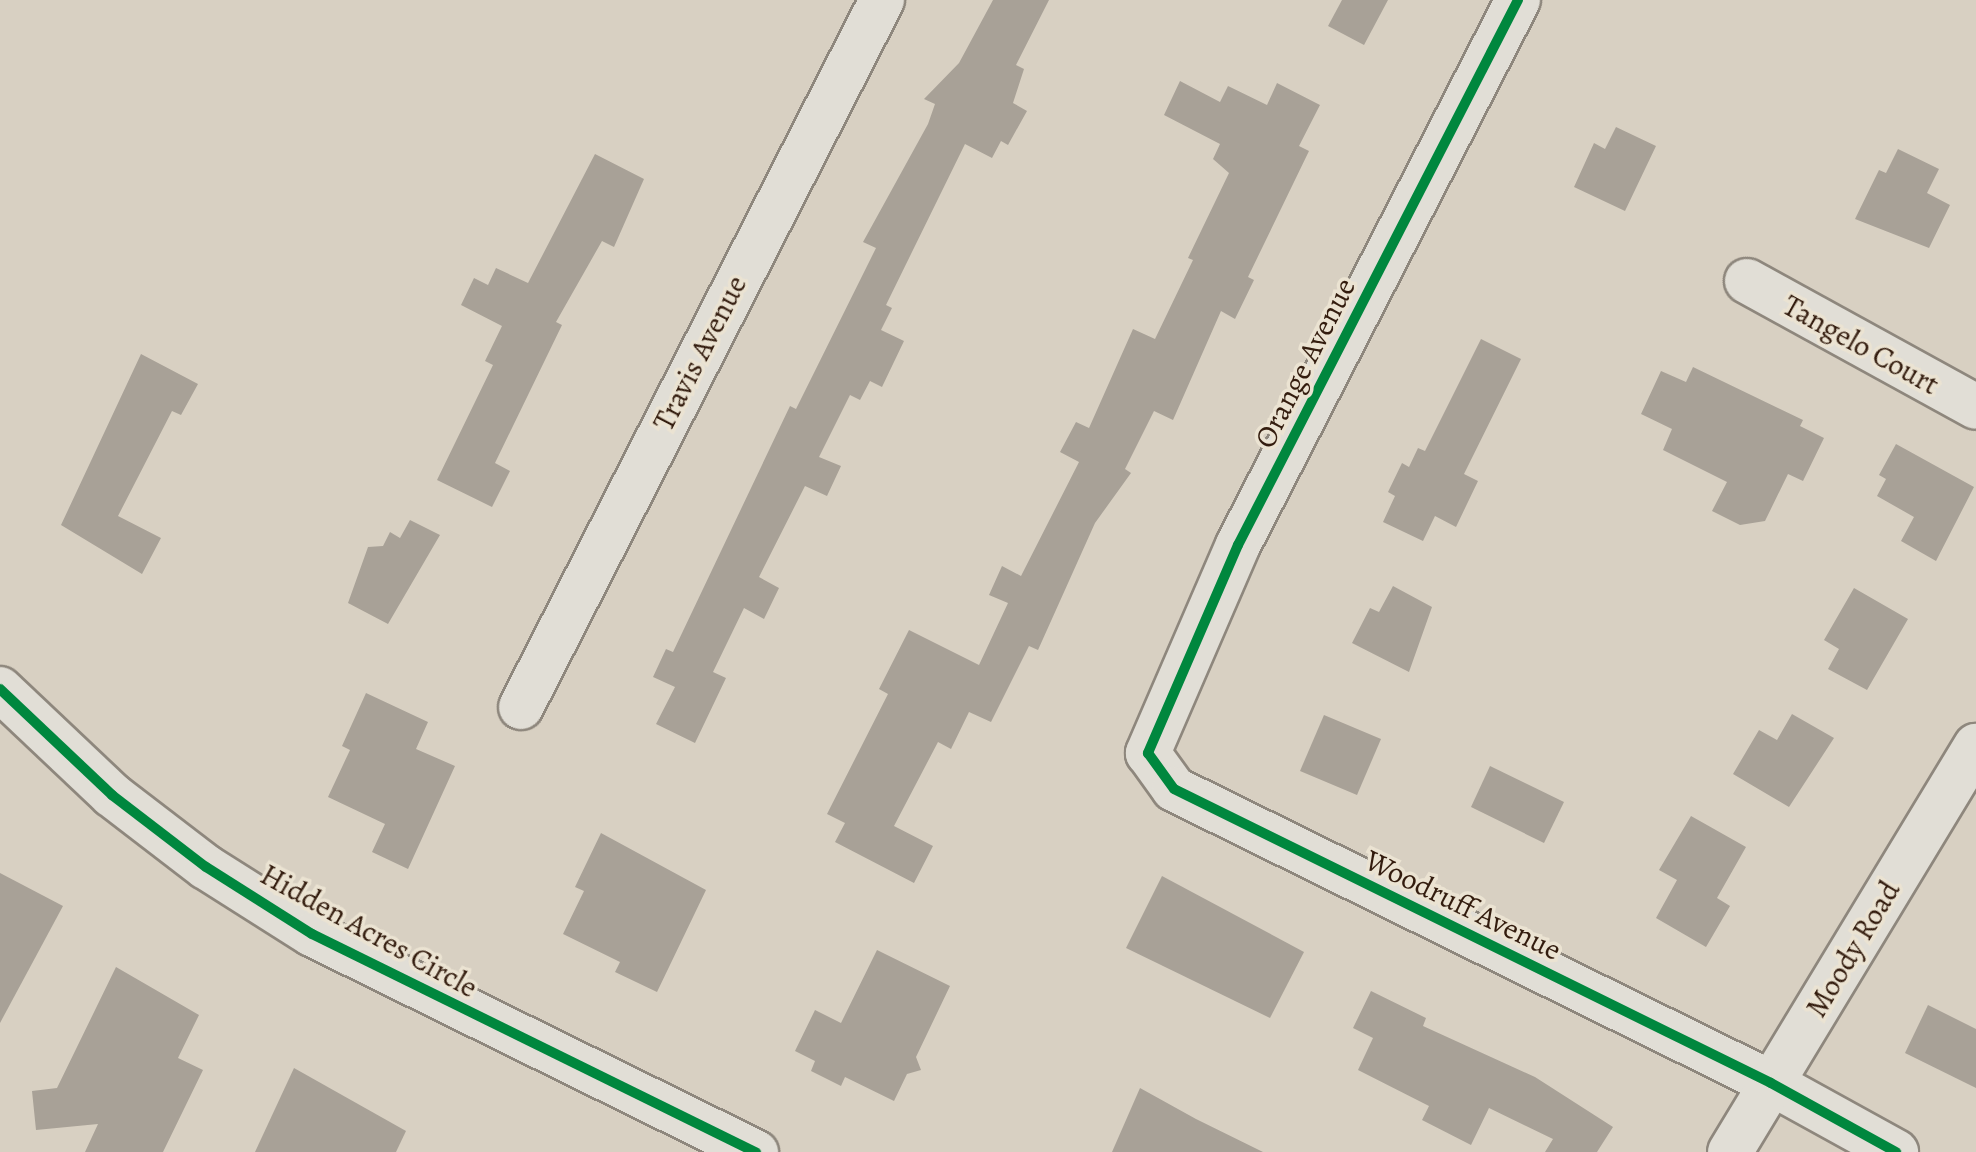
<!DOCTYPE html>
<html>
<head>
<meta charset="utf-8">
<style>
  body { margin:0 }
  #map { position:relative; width:1976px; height:1152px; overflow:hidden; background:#d8d0c2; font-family:Alegreya,serif }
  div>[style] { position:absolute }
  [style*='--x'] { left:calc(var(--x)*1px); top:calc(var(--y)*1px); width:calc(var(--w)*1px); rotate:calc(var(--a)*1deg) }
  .building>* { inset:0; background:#a8a197 }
  .roads { filter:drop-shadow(2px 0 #8e877d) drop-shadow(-2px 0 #8e877d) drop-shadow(0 2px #8e877d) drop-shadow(0 -2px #8e877d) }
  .minor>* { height:44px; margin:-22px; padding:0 22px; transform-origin:22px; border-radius:22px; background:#e1ded6 }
  .cycleway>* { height:10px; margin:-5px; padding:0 5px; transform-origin:5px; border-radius:5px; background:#00873e }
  span { translate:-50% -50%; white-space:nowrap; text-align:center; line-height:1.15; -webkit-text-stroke:7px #ebe3d2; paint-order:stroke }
  .street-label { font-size:30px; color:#331c0e }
</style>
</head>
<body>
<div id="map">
  <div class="building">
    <div style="clip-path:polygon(993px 0,1049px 0,1016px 65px,1024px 69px,1013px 103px,1027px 111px,1008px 145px,1001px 141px,992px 158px,965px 144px,886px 305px,892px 308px,881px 330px,904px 341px,882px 387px,870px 381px,860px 400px,850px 395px,819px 457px,841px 466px,827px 496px,805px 486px,759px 577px,779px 588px,764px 619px,744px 608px,713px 672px,726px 678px,695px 743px,656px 724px,675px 687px,653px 677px,666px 649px,673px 652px,790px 406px,796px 409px,876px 248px,863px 242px,928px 124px,935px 104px,924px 99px,959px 63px)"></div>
    <div style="clip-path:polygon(1342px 0,1388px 0,1364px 45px,1328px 26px)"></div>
    <div style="clip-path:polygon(1180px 81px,1220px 102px,1228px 86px,1267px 105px,1277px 83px,1320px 105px,1299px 146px,1309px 151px,1248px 277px,1254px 280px,1235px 319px,1221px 311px,1173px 420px,1154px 411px,1125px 469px,1131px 473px,1095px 523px,1038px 650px,1029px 646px,991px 722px,969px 712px,951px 749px,938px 742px,894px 826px,933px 846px,914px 883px,835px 842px,845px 823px,827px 814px,888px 694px,879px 689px,909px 630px,979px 665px,1008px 603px,989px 595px,1002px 566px,1021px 576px,1079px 462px,1060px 452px,1076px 422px,1089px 428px,1133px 329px,1155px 339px,1193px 260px,1188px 258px,1229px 173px,1213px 159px,1220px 144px,1164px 115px)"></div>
    <div style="clip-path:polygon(1616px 127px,1656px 146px,1625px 211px,1574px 187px,1594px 143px,1605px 149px)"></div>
    <div style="clip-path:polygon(1898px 149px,1939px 169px,1927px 193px,1950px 205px,1929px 248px,1855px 219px,1879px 170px,1886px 173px)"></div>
    <div style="clip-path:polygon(595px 154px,644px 179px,614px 247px,602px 241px,556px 322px,562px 325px,495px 463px,510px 471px,492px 507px,437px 480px,493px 365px,485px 361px,502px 326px,461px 305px,474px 278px,488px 285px,496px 268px,528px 283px)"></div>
    <div style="clip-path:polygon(1481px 339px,1521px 359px,1464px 474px,1478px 481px,1456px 527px,1435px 516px,1423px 541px,1383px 522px,1395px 496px,1388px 492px,1402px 463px,1409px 467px,1418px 448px,1425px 451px)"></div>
    <div style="clip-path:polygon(141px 354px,198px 384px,181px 415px,172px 411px,118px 516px,161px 538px,142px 574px,61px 525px)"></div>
    <div style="clip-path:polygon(1693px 367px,1803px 420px,1800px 426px,1824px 438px,1803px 481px,1788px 474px,1765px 521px,1740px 525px,1712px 511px,1727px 482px,1663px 450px,1672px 429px,1641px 414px,1661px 371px,1686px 382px)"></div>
    <div style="clip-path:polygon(1896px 444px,1974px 487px,1936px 561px,1901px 541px,1914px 517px,1877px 496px,1886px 479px,1879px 475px)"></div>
    <div style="clip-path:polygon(410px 520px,440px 535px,388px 624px,348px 603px,368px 547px,383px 546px,390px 532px,400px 538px)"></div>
    <div style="clip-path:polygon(1393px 586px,1432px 607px,1409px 672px,1352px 643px,1370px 608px,1379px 612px)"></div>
    <div style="clip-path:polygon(1854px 588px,1908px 619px,1867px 690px,1828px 669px,1839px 649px,1824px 640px)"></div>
    <div style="clip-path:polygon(366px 693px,428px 722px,416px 749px,455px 766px,408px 869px,372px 852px,385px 824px,328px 797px,350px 750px,342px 746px)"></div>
    <div style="clip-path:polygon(1792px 714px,1834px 738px,1789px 807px,1733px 774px,1759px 730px,1777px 740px)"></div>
    <div style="clip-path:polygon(1324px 715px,1381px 739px,1357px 795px,1300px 771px)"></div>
    <div style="clip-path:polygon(1490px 766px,1564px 802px,1544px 843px,1471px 807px)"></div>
    <div style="clip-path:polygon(1691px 816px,1746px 847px,1717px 898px,1730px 906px,1706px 947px,1656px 918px,1677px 880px,1659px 870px)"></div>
    <div style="clip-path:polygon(601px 833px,706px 890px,657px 992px,615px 972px,620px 962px,563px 934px,584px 891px,575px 887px)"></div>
    <div style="clip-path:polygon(0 873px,63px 906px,0 1023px)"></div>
    <div style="clip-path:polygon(1162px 876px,1304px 952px,1270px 1018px,1126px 948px)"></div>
    <div style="clip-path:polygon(877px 950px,950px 986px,916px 1057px,921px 1070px,907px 1074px,894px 1101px,845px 1077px,841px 1086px,811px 1071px,815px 1061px,795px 1051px,815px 1010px,841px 1023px)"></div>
    <div style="clip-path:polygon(116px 967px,199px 1015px,178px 1058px,203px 1070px,163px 1152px,85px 1152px,98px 1124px,36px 1130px,32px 1091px,57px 1088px)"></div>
    <div style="clip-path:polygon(1371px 991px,1426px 1018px,1423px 1026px,1535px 1077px,1613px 1127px,1597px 1152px,1545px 1152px,1553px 1139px,1489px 1108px,1471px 1145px,1422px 1120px,1429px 1106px,1358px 1070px,1373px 1038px,1353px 1028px)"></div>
    <div style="clip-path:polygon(1928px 1005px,1976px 1029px,1976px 1088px,1905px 1053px)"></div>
    <div style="clip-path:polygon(294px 1068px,406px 1131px,396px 1152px,255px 1152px)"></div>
    <div style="clip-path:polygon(1140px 1088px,1196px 1119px,1263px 1152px,1112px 1152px)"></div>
  </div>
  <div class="roads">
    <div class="minor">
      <div style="--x:1518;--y:0;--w:613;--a:117.19"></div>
      <div style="--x:1238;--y:545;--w:227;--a:113.4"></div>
      <div style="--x:1148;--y:753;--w:44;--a:54.2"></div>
      <div style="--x:1174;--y:789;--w:665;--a:26.22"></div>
      <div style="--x:1771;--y:1083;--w:143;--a:28.9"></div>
      <div style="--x:1747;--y:281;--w:261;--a:28.8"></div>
      <div style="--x:0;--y:689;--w:154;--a:43.4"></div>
      <div style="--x:112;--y:795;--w:118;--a:37.5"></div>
      <div style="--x:206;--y:867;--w:125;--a:32.3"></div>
      <div style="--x:312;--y:934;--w:495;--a:26.2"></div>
      <div style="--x:521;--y:707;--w:794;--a:-62.95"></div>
      <div style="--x:1730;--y:1152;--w:475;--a:-58.8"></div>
    </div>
  </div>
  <div class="cycleway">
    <div style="--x:1518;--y:0;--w:613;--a:117.19"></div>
    <div style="--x:1238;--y:545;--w:227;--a:113.4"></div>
    <div style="--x:1148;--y:753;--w:44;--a:54.2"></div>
    <div style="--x:1174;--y:789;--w:665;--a:26.22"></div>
    <div style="--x:1771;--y:1083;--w:143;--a:28.9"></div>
    <div style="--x:0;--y:689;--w:154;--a:43.4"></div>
    <div style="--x:112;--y:795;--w:118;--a:37.5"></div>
    <div style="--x:206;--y:867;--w:125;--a:32.3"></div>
    <div style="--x:312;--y:934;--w:495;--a:26.2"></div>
  </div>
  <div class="street-label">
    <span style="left:1861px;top:345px;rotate:29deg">Tangelo Court</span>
    <span style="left:700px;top:353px;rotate:-63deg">Travis Avenue</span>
    <span style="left:1305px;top:363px;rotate:-63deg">Orange Avenue</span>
    <span style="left:1463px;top:905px;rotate:26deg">Woodruff Avenue</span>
    <span style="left:369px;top:931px;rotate:29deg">Hidden Acres Circle</span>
    <span style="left:1853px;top:949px;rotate:-59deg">Moody Road</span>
  </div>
</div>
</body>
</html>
